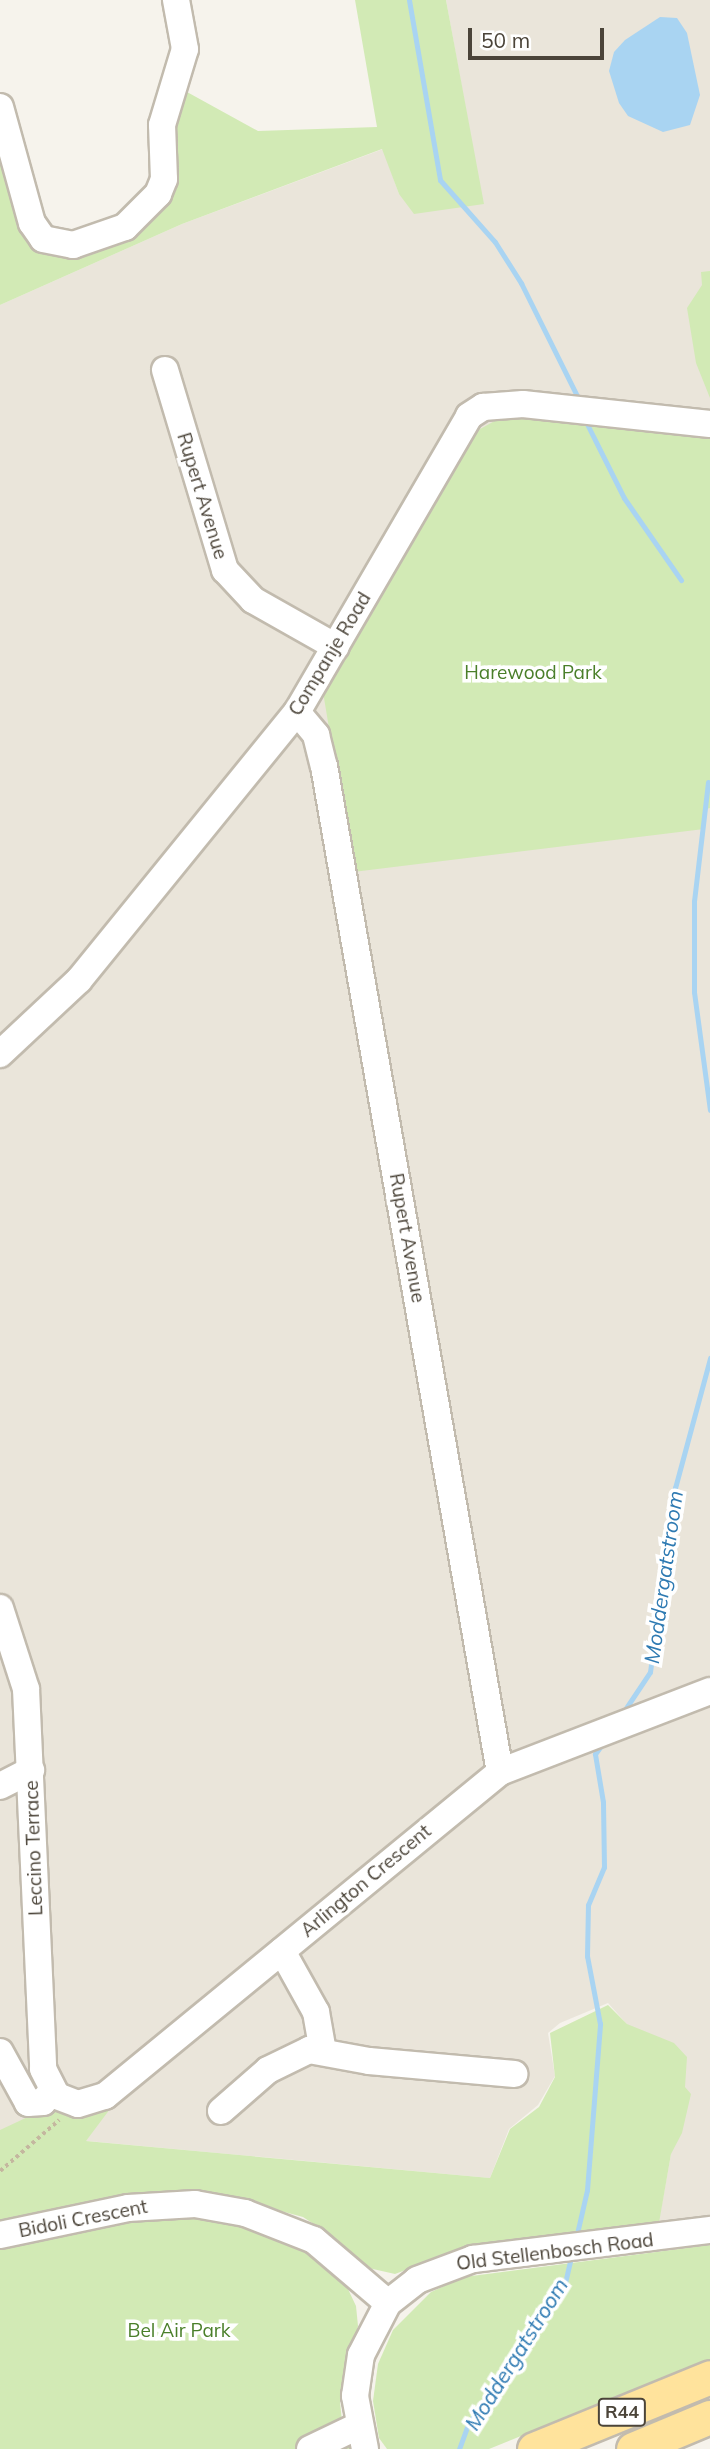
<!DOCTYPE html>
<html>
<head>
<meta charset="utf-8">
<style>
  body { margin:0 }
  #map { position:relative; width:710px; height:2449px; overflow:hidden; background:#f6f3ec; font-family:Mulish,sans-serif }
  div>[style] { position:absolute }
  [style*='--x'] { left:calc(var(--x)*1px); top:calc(var(--y)*1px); width:calc(var(--w)*1px); rotate:calc(var(--a)*1deg) }
  .residential>* { inset:0; background:#eae5da }
  .green>* { inset:0; background:#d2eab5 }
  .water>* { inset:0; background:#a9d4f2 }
  .stream>* { height:5px; margin:-2.5px; padding:0 2.5px; transform-origin:2.5px; border-radius:2.5px; background:#a9d4f2 }
  .path>* { height:3.5px; margin-top:-1.75px; transform-origin:0; background:repeating-linear-gradient(90deg,#c4b79f 0 3.5px,transparent 0 7px) }
  .roads { filter:drop-shadow(2px 0 #c2bbae) drop-shadow(-2px 0 #c2bbae) drop-shadow(0 2px #c2bbae) drop-shadow(0 -2px #c2bbae) }
  .minor>* { height:26px; margin:-13px; padding:0 13px; transform-origin:13px; border-radius:13px; background:#fff }
  .major>* { height:33px; margin:-16.5px; padding:0 16.5px; transform-origin:16.5px; border-radius:16.5px; background:#ffe39c }
  span { translate:-50% -50%; white-space:nowrap; text-align:center; line-height:1.15; -webkit-text-stroke:7px #fff; paint-order:stroke }
  .shield-label span { padding:2px 5px; background:#fff; border:2px solid; border-radius:5px; -webkit-text-stroke-width:0 }
  .shield-label { font-size:18px; color:#4b4439; font-weight:700 }
  .street-label { font-size:19px; color:#4b4439 }
  .park-label { font-size:19px; color:#4a7f2a }
  .water-label { font-size:21px; color:#2e7ab2; font-style:italic }
  .scale { position:absolute; left:468px; top:28px; width:136px; height:32px; box-sizing:border-box; border:4px solid #4b4439; border-top:0; padding-left:9px; font-size:21px; line-height:24px; white-space:nowrap; color:#4b4439; -webkit-text-stroke:5px #fff; paint-order:stroke }
</style>
</head>
<body>
<div id="map">
  <div class="residential">
    <div style="clip-path:polygon(446px 0,710px 0,710px 2229px,656px 2237px,683px 2087px,608px 2003px,560px 2023px,548px 2033px,555px 2076px,538px 2105px,509px 2129px,490px 2178px,0 2133px,0 305px,182px 224px,383px 149px,399px 194px,483px 204px)"></div>
  </div>
  <div class="green">
    <div style="clip-path:polygon(355px 0,446px 0,484px 204px,414px 214px,399px 194px,382px 149px,182px 224px,0 305px,0 107px,50px 243px,145px 209px,174px 92px,187px 92px,258px 131px,377px 127px)"></div>
    <div style="clip-path:polygon(710px 271px,710px 398px,696px 363px,687px 308px,702px 285px,701px 272px)"></div>
    <div style="clip-path:polygon(511px 412px,710px 434px,710px 808px,706px 809px,704px 829px,353px 872px,323px 692px,462px 439px)"></div>
    <div style="clip-path:polygon(608px 2005px,627px 2024px,674px 2043px,687px 2057px,685px 2087px,691px 2094px,682px 2133px,671px 2154px,659px 2223px,474px 2244px,395px 2274px,364px 2267px,335px 2238px,303px 2217px,229px 2197px,0 2226px,0 2130px,32px 2115px,61px 2110px,83px 2114px,110px 2109px,86px 2141px,490px 2178px,510px 2129px,539px 2107px,555px 2077px,550px 2033px)"></div>
    <div style="clip-path:polygon(183px 2213px,256px 2226px,304px 2251px,347px 2287px,356px 2306px,358px 2326px,340px 2402px,343px 2431px,352px 2449px,0 2449px,0 2245px,146px 2215px)"></div>
    <div style="clip-path:polygon(710px 2245px,710px 2360px,489px 2449px,387px 2449px,379px 2438px,373px 2401px,378px 2364px,393px 2330px,431px 2292px,464px 2277px)"></div>
  </div>
  <div class="water">
    <div style="clip-path:polygon(660px 17px,677px 18px,687px 33px,700px 95px,690px 125px,663px 132px,628px 116px,619px 103px,609px 71px,614px 52px,625px 40px)"></div>
  </div>
  <div class="stream">
    <div style="--x:409;--y:0;--w:183;--a:80.2"></div>
    <div style="--x:440;--y:180;--w:83;--a:48.4"></div>
    <div style="--x:495;--y:242;--w:49;--a:57.6"></div>
    <div style="--x:521;--y:283;--w:131;--a:63.6"></div>
    <div style="--x:585;--y:420;--w:87;--a:63.4"></div>
    <div style="--x:624;--y:498;--w:100;--a:55.2"></div>
    <div style="--x:708;--y:782;--w:120;--a:96.7"></div>
    <div style="--x:694;--y:901;--w:91;--a:90"></div>
    <div style="--x:694;--y:992;--w:119;--a:82.3"></div>
    <div style="--x:622;--y:1714;--w:50;--a:-56.3"></div>
    <div style="--x:650;--y:1672;--w:186;--a:-82.3"></div>
    <div style="--x:675;--y:1488;--w:135;--a:-74.9"></div>
    <div style="--x:576;--y:2238;--w:49;--a:-77.1"></div>
    <div style="--x:587;--y:2190;--w:167;--a:-85.5"></div>
    <div style="--x:600;--y:2024;--w:69;--a:-100.8"></div>
    <div style="--x:587;--y:1956;--w:51;--a:-88.9"></div>
    <div style="--x:588;--y:1905;--w:41;--a:-67.2"></div>
    <div style="--x:604;--y:1867;--w:65;--a:-90.9"></div>
    <div style="--x:603;--y:1802;--w:49;--a:-99.5"></div>
    <div style="--x:595;--y:1754;--w:14;--a:-54"></div>
    <div style="--x:459;--y:2449;--w:27;--a:-70"></div>
    <div style="--x:468;--y:2424;--w:171;--a:-55.5"></div>
    <div style="--x:565;--y:2283;--w:26;--a:-77"></div>
  </div>
  <div class="path">
    <div style="--x:0;--y:2171;--w:78;--a:-40.8"></div>
  </div>
  <div class="roads">
    <div class="minor">
      <div style="--x:0;--y:107;--w:120;--a:74.6"></div>
      <div style="--x:32;--y:223;--w:19;--a:55"></div>
      <div style="--x:43;--y:239;--w:31;--a:11"></div>
      <div style="--x:73;--y:245;--w:55;--a:-19.1"></div>
      <div style="--x:125;--y:227;--w:47;--a:-45"></div>
      <div style="--x:158;--y:194;--w:16;--a:-68"></div>
      <div style="--x:164;--y:179;--w:54;--a:-92.1"></div>
      <div style="--x:162;--y:125;--w:79;--a:-73.2"></div>
      <div style="--x:185;--y:49;--w:50;--a:-100.4"></div>
      <div style="--x:165;--y:370;--w:209;--a:73.3"></div>
      <div style="--x:225;--y:570;--w:41;--a:47"></div>
      <div style="--x:253;--y:600;--w:95;--a:29.5"></div>
      <div style="--x:297;--y:712;--w:30;--a:50"></div>
      <div style="--x:316;--y:735;--w:32;--a:76"></div>
      <div style="--x:324;--y:766;--w:1021;--a:80.08"></div>
      <div style="--x:0;--y:1054;--w:108;--a:-43.1"></div>
      <div style="--x:79;--y:980;--w:345;--a:-50.9"></div>
      <div style="--x:297;--y:712;--w:342;--a:-59.8"></div>
      <div style="--x:469;--y:416;--w:17;--a:-33"></div>
      <div style="--x:483;--y:407;--w:40;--a:-4.3"></div>
      <div style="--x:523;--y:404;--w:188;--a:6.1"></div>
      <div style="--x:0;--y:1608;--w:85;--a:72.2"></div>
      <div style="--x:26;--y:1689;--w:380;--a:87.4"></div>
      <div style="--x:43;--y:2069;--w:30;--a:63"></div>
      <div style="--x:57;--y:2096;--w:22;--a:21"></div>
      <div style="--x:78;--y:2104;--w:28;--a:-17"></div>
      <div style="--x:105;--y:2096;--w:511;--a:-39.36"></div>
      <div style="--x:500;--y:1772;--w:225;--a:-21.1"></div>
      <div style="--x:0;--y:1786;--w:35;--a:-27"></div>
      <div style="--x:282;--y:1951;--w:70;--a:60.9"></div>
      <div style="--x:316;--y:2012;--w:40;--a:80"></div>
      <div style="--x:0;--y:2052;--w:58;--a:61.2"></div>
      <div style="--x:28;--y:2103;--w:15;--a:-4"></div>
      <div style="--x:43;--y:2102;--w:15;--a:-53"></div>
      <div style="--x:221;--y:2111;--w:62;--a:-41.1"></div>
      <div style="--x:268;--y:2070;--w:46;--a:-26"></div>
      <div style="--x:309;--y:2050;--w:61;--a:10.4"></div>
      <div style="--x:369;--y:2061;--w:146;--a:5.1"></div>
      <div style="--x:0;--y:2235;--w:131;--a:-11.9"></div>
      <div style="--x:128;--y:2208;--w:67;--a:-3.4"></div>
      <div style="--x:195;--y:2204;--w:51;--a:10.2"></div>
      <div style="--x:245;--y:2213;--w:74;--a:21.4"></div>
      <div style="--x:314;--y:2240;--w:97;--a:40.4"></div>
      <div style="--x:310;--y:2449;--w:55;--a:-25.6"></div>
      <div style="--x:365;--y:2449;--w:54;--a:-100.7"></div>
      <div style="--x:355;--y:2396;--w:41;--a:-81.7"></div>
      <div style="--x:361;--y:2355;--w:59;--a:-62.6"></div>
      <div style="--x:388;--y:2303;--w:37;--a:-38"></div>
      <div style="--x:417;--y:2280;--w:60;--a:-20.6"></div>
      <div style="--x:473;--y:2259;--w:239;--a:-7"></div>
    </div>
    <div class="major">
      <div style="--x:534;--y:2449;--w:190;--a:-22.2"></div>
      <div style="--x:633;--y:2449;--w:83;--a:-22.6"></div>
    </div>
  </div>
  <div class="shield-label">
    <span style="left:622px;top:2412px">R44</span>
  </div>
  <div class="street-label">
    <span style="left:202px;top:496px;rotate:73deg">Rupert Avenue</span>
    <span style="left:330px;top:654px;rotate:-59deg">Companje Road</span>
    <span style="left:407px;top:1238px;rotate:80deg">Rupert Avenue</span>
    <span style="left:34px;top:1848px;rotate:-92deg">Leccino Terrace</span>
    <span style="left:366px;top:1881px;rotate:-40deg">Arlington Crescent</span>
    <span style="left:83px;top:2219px;rotate:-11deg">Bidoli Crescent</span>
    <span style="left:555px;top:2252px;rotate:-7deg">Old Stellenbosch Road</span>
  </div>
  <div class="park-label">
    <span style="left:533px;top:673px">Harewood Park</span>
    <span style="left:179px;top:2331px">Bel Air Park</span>
  </div>
  <div class="water-label">
    <span style="left:663px;top:1577px;rotate:-82deg">Moddergatstroom</span>
    <span style="left:516px;top:2354px;rotate:-58deg">Moddergatstroom</span>
  </div>
  <div class="scale">50 m</div>
</div>
</body>
</html>
